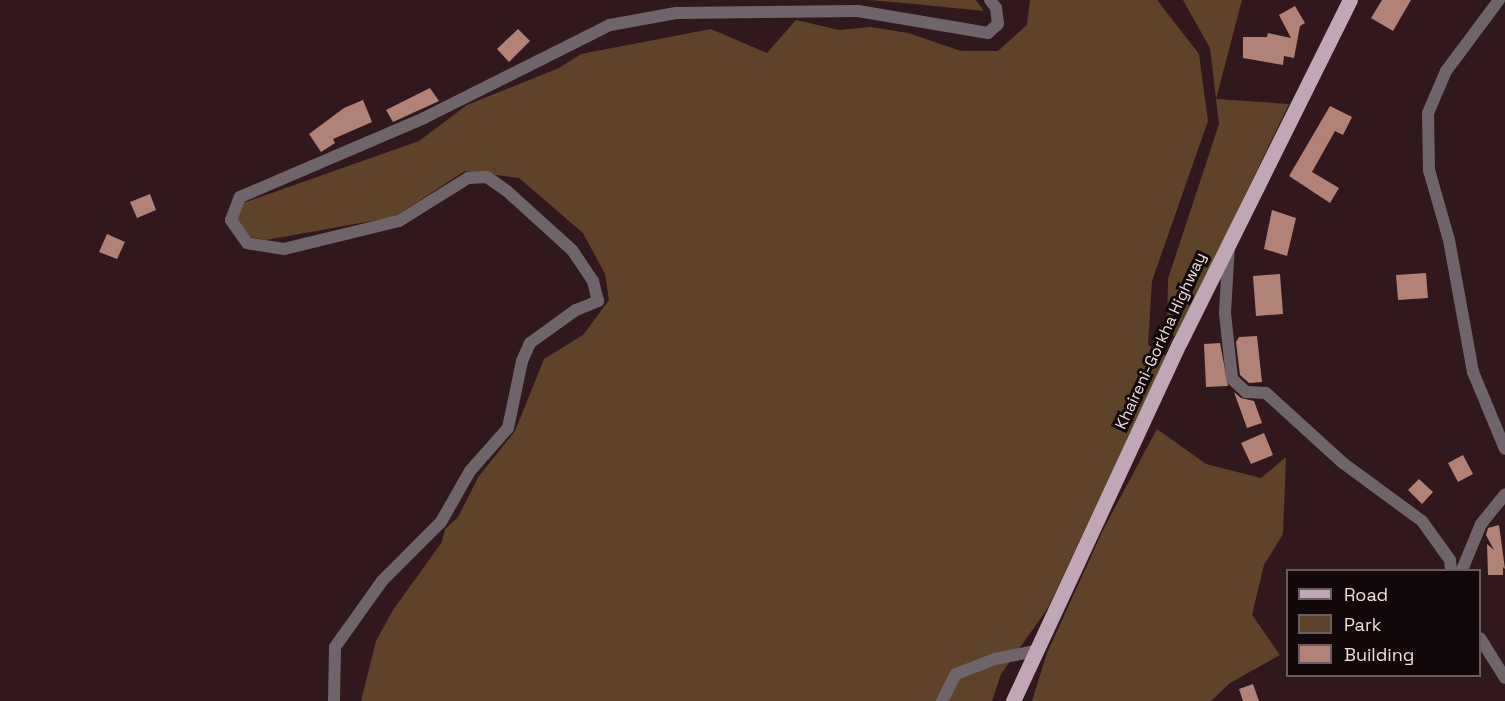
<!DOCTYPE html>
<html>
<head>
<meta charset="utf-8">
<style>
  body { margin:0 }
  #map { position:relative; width:1505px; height:701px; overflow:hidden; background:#31181d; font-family:"Space Grotesk",sans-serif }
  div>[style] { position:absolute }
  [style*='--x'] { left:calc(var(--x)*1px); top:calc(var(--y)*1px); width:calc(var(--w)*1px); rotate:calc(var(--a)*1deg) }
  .green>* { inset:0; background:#5f4329 }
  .building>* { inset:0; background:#b18376 }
  .street>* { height:12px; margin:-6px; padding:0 6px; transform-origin:6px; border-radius:6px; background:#70646b }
  .primary>* { height:15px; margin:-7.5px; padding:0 7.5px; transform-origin:7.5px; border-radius:7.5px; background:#c0a7b6 }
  span { translate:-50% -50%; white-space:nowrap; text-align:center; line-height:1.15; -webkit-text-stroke:6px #120709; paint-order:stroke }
  .street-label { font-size:16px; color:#f0dee0 }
  .legend { position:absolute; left:1286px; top:569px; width:195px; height:108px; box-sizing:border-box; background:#120709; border:2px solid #6b5d5f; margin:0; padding:8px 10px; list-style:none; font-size:18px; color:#f0dee0 }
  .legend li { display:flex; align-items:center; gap:12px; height:30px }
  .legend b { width:30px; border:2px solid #6b5d5f }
</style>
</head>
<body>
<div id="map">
  <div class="green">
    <div style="clip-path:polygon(868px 0,976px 0,984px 11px,904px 3px)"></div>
    <div style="clip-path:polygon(1030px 0,1157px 0,1199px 54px,1208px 121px,1152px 281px,1148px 345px,1166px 356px,1048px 608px,1001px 674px,992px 701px,361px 701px,376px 641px,393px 610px,442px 542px,445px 529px,458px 517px,479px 476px,515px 431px,544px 359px,583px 335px,609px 300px,605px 274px,583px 233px,519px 178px,465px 171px,394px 217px,266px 240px,250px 237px,237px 220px,243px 203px,419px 141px,467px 105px,559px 68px,581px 54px,711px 29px,767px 53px,796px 20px,839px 30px,871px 27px,908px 33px,961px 51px,998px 51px,1027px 25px)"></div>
    <div style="clip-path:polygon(1183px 0,1242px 0,1216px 99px,1289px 104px,1177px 336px,1167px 335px,1168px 279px,1219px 124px,1216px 99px,1210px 48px)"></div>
    <div style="clip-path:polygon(1157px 429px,1206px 464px,1261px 478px,1286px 457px,1283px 534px,1264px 565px,1252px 615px,1280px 655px,1230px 683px,1211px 701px,1032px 701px,1047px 653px,1104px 528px)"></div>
  </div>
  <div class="building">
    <div style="clip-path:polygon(1382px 0,1411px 0,1393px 31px,1371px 18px)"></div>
    <div style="clip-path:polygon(1295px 6px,1305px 23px,1300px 26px,1294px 58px,1284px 56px,1283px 65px,1243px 58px,1243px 37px,1267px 37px,1268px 33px,1291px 38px,1279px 15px)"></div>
    <div style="clip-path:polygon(518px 29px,530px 41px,509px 62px,497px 49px)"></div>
    <div style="clip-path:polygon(430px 88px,439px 101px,393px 122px,386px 110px)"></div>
    <div style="clip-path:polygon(363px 100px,372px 122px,333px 139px,335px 143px,321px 152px,309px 134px,344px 108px)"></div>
    <div style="clip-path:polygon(1330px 106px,1352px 117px,1343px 135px,1335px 131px,1312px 172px,1339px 188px,1330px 203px,1289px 176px)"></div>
    <div style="clip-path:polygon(150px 194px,156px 210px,137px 218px,130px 202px)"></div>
    <div style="clip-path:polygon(1272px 210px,1296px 218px,1287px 256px,1264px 249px)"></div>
    <div style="clip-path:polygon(107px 234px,125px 242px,117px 259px,99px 252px)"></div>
    <div style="clip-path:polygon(1426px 273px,1428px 298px,1398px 300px,1396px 275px)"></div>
    <div style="clip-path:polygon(1280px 274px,1283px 314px,1256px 316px,1253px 276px)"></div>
    <div style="clip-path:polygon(1257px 336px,1262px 382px,1249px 383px,1240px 375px,1236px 342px,1239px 337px)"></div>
    <div style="clip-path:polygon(1220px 343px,1228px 386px,1206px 387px,1204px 344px)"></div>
    <div style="clip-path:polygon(1234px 392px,1241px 398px,1254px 401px,1262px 423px,1247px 428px)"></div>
    <div style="clip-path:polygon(1264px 433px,1273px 455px,1251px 464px,1241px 443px)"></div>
    <div style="clip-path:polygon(1463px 455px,1473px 474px,1458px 482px,1448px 463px)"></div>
    <div style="clip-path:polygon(1419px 479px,1433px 492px,1422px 504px,1408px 490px)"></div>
    <div style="clip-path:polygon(1499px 525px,1505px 569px,1503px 567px,1503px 575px,1488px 575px,1487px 544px,1494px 550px,1486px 535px,1488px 528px)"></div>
    <div style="clip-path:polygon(1253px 684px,1259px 701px,1243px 701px,1239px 689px)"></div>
  </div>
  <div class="street">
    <div style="--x:1499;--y:0;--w:89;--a:126.7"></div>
    <div style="--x:1446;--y:71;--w:46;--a:113.2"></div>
    <div style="--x:1428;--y:113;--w:57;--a:89"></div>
    <div style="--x:1429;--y:170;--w:73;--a:74.1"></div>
    <div style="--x:1449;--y:240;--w:134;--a:79.7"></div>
    <div style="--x:1473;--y:372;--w:83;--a:67.4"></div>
    <div style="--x:1229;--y:245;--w:68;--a:93.4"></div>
    <div style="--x:1225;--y:313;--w:66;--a:83.9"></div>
    <div style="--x:1232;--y:379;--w:19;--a:43"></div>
    <div style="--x:1246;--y:392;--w:20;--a:3"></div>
    <div style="--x:1266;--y:393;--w:104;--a:42.3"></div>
    <div style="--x:1343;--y:463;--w:98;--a:36.3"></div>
    <div style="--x:1422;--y:521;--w:48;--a:54.3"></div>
    <div style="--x:1450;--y:560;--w:10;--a:84"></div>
    <div style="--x:1462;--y:570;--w:50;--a:-67.6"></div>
    <div style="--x:1481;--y:524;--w:38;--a:-51"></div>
    <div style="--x:1480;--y:638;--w:47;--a:58"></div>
    <div style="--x:334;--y:701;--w:54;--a:-88.9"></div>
    <div style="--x:335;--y:647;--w:81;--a:-54.5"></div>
    <div style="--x:382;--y:581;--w:83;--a:-45"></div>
    <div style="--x:441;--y:522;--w:59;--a:-60.4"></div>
    <div style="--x:470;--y:471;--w:57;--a:-48.5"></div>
    <div style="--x:508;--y:428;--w:68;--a:-78.2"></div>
    <div style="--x:522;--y:361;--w:20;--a:-66"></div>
    <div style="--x:530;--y:343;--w:57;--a:-35.7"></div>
    <div style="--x:576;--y:310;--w:24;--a:-22"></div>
    <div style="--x:598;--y:301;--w:21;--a:-104"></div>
    <div style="--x:593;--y:281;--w:37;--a:-124"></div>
    <div style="--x:572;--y:250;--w:88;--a:-137.8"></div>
    <div style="--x:507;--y:191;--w:24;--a:-145"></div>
    <div style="--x:487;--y:177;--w:19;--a:177"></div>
    <div style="--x:468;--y:178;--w:81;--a:148.1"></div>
    <div style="--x:399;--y:221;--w:118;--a:166.3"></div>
    <div style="--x:284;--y:249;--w:37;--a:-171"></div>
    <div style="--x:247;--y:243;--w:28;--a:-125"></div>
    <div style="--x:231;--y:220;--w:25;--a:-69"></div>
    <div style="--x:240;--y:197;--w:200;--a:-23.2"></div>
    <div style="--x:424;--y:118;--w:208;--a:-26.6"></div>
    <div style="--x:610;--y:25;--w:67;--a:-10.3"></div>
    <div style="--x:676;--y:13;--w:182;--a:-0.6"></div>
    <div style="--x:858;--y:11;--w:132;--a:9.6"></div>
    <div style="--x:988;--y:33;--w:13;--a:-42"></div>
    <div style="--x:998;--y:24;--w:16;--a:-97"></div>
    <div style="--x:996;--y:8;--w:10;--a:-127"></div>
    <div style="--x:942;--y:701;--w:30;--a:-63"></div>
    <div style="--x:956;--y:674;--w:42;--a:-21"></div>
    <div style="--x:995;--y:659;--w:41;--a:-11.3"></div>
  </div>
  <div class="primary">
    <div style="--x:1013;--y:701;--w:396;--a:-65.1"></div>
    <div style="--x:1180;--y:342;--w:382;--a:-63.6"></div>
  </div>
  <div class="street-label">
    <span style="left:1161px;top:341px;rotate:-65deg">Khaireni-Gorkha Highway</span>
  </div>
  <ul class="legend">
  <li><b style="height:8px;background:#c0a7b6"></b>Road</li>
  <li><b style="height:16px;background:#5f4329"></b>Park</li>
  <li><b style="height:16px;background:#b18376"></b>Building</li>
  </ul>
</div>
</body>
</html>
